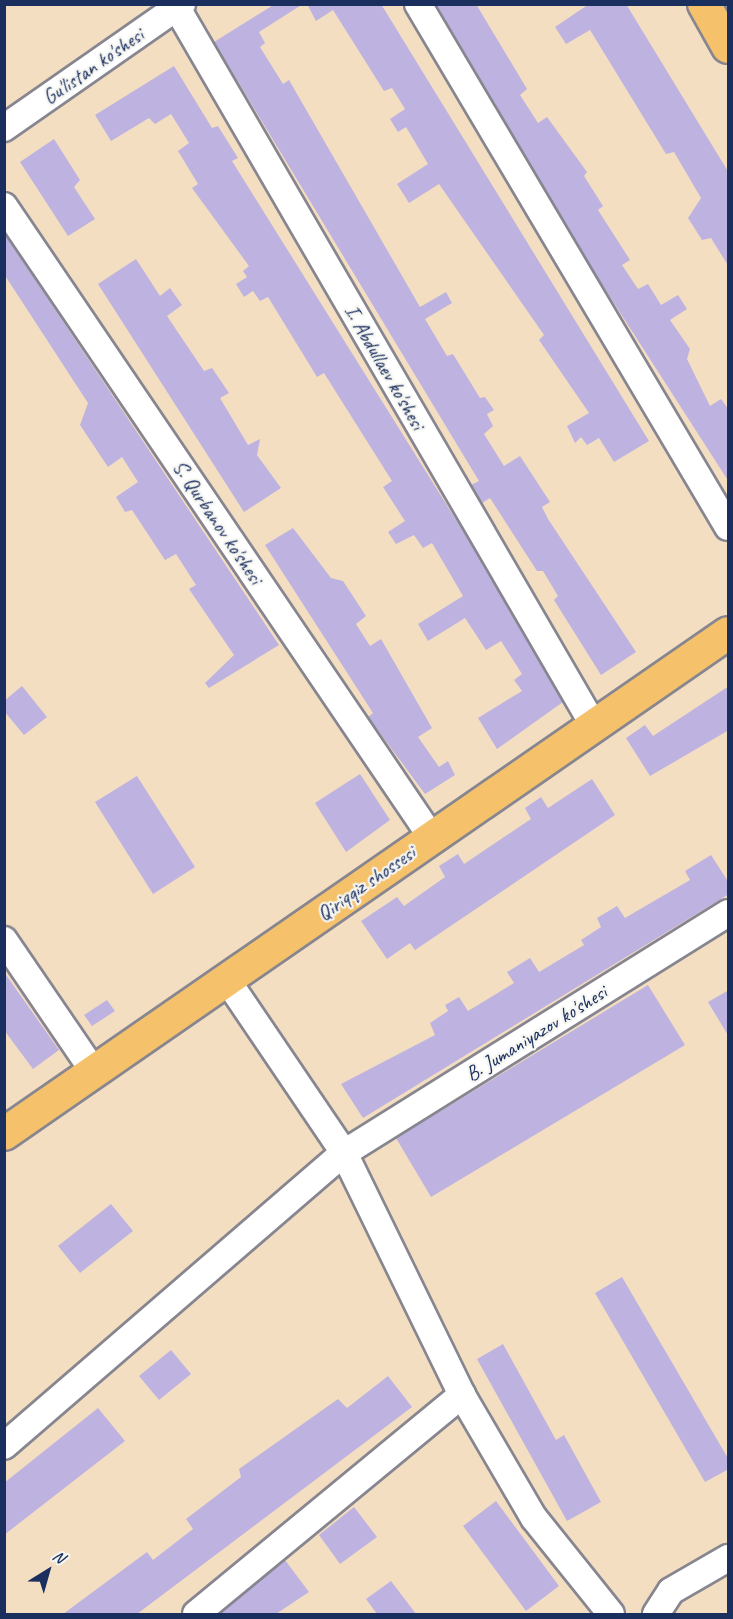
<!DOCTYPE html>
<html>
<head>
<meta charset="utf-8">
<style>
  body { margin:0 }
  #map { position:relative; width:733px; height:1619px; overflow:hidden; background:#f3dec2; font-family:Caveat,sans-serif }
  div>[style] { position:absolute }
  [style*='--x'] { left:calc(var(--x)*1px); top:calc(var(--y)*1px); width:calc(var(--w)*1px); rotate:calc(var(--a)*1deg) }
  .building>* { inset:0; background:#beb3e0 }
  .roads { filter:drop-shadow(2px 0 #878690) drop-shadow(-2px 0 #878690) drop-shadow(0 2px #878690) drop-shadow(0 -2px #878690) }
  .minor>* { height:26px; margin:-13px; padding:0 13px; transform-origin:13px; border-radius:13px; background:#fff }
  .major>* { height:32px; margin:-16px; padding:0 16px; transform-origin:16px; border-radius:16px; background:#f5c16b }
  span { translate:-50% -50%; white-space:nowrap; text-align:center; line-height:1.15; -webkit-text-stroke:4.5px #f6f6f2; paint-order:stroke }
  .street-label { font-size:21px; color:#1b2f5e }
  .frame { position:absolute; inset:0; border:6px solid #1b2f5e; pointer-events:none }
  .north { position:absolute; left:18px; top:1541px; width:60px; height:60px; -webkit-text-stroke:4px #f6f6f2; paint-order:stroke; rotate:37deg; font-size:16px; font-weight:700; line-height:24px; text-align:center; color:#1b2f5e }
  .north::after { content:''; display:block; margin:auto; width:21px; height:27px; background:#1b2f5e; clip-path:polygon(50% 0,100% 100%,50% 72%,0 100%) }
</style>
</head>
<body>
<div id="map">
  <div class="building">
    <div style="clip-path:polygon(275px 4px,303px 4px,259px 32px,265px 43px,260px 47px,283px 84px,289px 80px,420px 307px,446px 292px,452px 303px,425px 319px,447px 356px,453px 354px,480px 398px,485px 397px,494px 410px,487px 414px,493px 426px,484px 434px,504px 466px,520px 456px,550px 502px,542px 507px,548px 519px,636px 652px,601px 675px,554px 600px,558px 596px,543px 571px,537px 571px,490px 498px,482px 503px,471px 485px,479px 481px,214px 42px)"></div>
    <div style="clip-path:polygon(307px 4px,381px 4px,649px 441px,614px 462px,599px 438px,587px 445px,581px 437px,575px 443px,567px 426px,589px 413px,539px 340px,544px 335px,439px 184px,409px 203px,397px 184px,428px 164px,406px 127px,398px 132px,390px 119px,405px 109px,392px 88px,384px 91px,333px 10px,316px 21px)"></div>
    <div style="clip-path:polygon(436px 4px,476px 4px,527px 89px,520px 95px,538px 123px,547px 117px,587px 172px,584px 176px,603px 206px,598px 210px,630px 260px,622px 265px,638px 289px,648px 284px,661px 305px,678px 295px,687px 309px,670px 320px,690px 349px,687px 359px,710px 406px,721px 399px,729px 410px,729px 482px,592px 269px)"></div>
    <div style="clip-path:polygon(589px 4px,626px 4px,729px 173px,729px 267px,711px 238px,702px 240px,688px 218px,701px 198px,674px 152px,666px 154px,590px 30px,566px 44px,555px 27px)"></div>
    <div style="clip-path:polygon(174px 66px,212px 128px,218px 126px,238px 158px,232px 161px,463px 531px,563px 702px,497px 749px,478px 718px,522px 691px,514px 680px,522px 674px,501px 641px,486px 650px,465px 618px,428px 641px,418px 624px,463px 596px,432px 543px,423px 548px,414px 535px,396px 544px,388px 532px,405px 521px,383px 487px,392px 481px,324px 373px,317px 377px,268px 297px,260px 301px,253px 291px,244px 297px,236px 284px,247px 277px,243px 271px,249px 266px,192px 188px,198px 184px,178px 151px,189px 143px,171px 114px,155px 124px,149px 118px,111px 141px,95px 115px)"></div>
    <div style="clip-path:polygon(54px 139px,80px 180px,74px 187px,95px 219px,68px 236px,20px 162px)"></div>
    <div style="clip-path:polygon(4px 233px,279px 645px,209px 688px,205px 683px,234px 655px,189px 589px,196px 585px,176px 554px,165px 560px,132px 510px,125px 512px,116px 497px,138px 482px,122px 457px,108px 467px,80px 425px,88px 403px,4px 274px)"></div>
    <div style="clip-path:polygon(136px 259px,160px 296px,170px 288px,182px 305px,167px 316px,204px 371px,212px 368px,229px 393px,220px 398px,248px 445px,260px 439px,257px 455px,281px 488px,244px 512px,98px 284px)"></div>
    <div style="clip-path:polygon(293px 528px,331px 578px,343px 581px,366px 616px,356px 624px,370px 646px,381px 639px,432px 728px,418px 737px,439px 767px,448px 761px,455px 775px,425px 794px,368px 717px,373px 713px,265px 545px)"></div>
    <div style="clip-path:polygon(22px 686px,47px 717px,24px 735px,4px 711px,4px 701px)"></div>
    <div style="clip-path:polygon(729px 686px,729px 730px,650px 776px,626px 738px,645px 725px,653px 736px)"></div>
    <div style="clip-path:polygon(360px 774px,390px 820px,346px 852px,315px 803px)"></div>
    <div style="clip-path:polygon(137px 776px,195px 867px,153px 894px,95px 802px)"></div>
    <div style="clip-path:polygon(592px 779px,615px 815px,415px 950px,410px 943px,387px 959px,361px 921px,397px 897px,404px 906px,445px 877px,439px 866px,458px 854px,464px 864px,531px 819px,525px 808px,541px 797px,548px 808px)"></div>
    <div style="clip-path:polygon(711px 855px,729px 883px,729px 894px,363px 1118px,341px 1084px,435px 1035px,430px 1023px,448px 1011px,445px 1005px,459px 997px,468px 1011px,514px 983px,507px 972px,530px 958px,539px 972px,584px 945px,581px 940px,601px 927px,597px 918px,617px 906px,625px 918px,690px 880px,685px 871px)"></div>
    <div style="clip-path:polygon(4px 972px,59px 1050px,33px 1069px,4px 1030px)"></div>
    <div style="clip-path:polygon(648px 985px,685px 1045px,431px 1197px,396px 1138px)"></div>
    <div style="clip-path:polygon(729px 990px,729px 1037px,708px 1002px)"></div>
    <div style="clip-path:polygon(107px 1000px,115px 1011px,92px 1026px,84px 1015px)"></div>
    <div style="clip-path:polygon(111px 1204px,133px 1231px,80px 1273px,58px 1246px)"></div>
    <div style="clip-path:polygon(622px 1277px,729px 1460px,729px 1469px,705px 1482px,595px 1293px)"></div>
    <div style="clip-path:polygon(503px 1344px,556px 1440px,564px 1435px,601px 1502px,567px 1521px,477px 1359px)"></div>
    <div style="clip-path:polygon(171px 1350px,191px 1374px,159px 1400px,139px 1376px)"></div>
    <div style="clip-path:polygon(388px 1376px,412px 1407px,137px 1614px,63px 1614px,147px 1552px,153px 1560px,193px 1529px,186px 1519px,241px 1477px,239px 1469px,338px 1399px,347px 1408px)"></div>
    <div style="clip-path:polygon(98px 1408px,125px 1441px,4px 1535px,4px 1483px)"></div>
    <div style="clip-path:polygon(496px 1501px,559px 1586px,526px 1611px,463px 1526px)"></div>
    <div style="clip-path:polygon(354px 1507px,377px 1537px,340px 1564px,319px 1535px)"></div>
    <div style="clip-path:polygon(285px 1560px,309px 1592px,276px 1614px,219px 1614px)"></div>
    <div style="clip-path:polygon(391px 1581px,416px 1614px,377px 1614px,366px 1599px)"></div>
  </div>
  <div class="roads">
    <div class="minor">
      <div style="--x:418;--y:4;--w:608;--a:59.34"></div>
      <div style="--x:177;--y:8;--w:830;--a:59.85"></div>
      <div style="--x:4;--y:128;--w:217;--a:-34.9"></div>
      <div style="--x:4;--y:206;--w:763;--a:55.89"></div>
      <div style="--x:4;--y:940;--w:160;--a:55.7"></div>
      <div style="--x:227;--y:980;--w:209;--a:55.9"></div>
      <div style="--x:344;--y:1153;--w:269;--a:64"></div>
      <div style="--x:462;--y:1395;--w:143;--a:59.7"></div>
      <div style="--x:534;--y:1518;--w:123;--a:51.3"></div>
      <div style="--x:4;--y:1446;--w:449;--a:-40.8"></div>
      <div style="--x:344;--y:1153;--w:453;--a:-32"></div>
      <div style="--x:196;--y:1614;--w:345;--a:-39.5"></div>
      <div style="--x:656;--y:1614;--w:27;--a:-57"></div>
      <div style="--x:671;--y:1591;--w:66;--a:-30.1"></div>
    </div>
    <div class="major">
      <div style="--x:704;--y:4;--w:49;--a:60.8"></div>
      <div style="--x:4;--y:1134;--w:880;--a:-34.68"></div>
    </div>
  </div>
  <div class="street-label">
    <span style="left:93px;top:66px;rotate:-35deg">Gu'listan ko'shesi</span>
    <span style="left:385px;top:367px;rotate:60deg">I. Abdullaev ko'shesi</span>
    <span style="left:218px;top:522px;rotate:56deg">S. Qurbanov ko'shesi</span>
    <span style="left:366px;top:883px;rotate:-35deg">Qiriqqiz shossesi</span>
    <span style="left:536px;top:1033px;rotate:-32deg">B. Jumaniyazov ko'shesi</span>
  </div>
  <div class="frame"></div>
  <div class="north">N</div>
</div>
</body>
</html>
